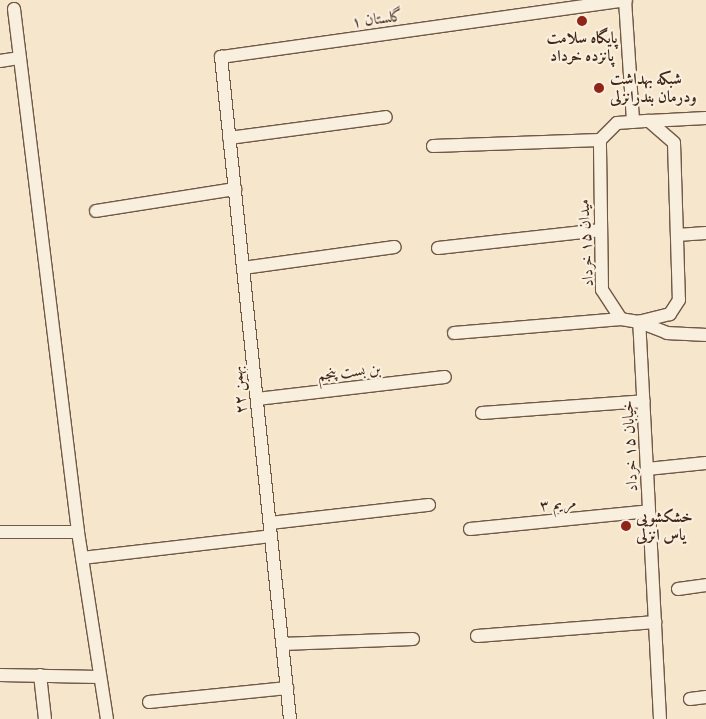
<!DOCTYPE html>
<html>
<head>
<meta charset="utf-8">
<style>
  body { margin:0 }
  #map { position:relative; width:706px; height:719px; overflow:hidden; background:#f6e6cc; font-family:"IM FELL French Canon",Amiri,serif }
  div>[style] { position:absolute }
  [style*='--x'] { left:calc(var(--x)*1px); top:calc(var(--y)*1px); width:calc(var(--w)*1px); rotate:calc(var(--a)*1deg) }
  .roads { filter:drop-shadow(1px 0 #705845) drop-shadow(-1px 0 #705845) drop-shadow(0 1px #705845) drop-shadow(0 -1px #705845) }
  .street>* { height:12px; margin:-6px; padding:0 6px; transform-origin:6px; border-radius:6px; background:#f9efde }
  .dots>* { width:14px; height:14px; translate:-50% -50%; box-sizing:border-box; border:2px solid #f9efde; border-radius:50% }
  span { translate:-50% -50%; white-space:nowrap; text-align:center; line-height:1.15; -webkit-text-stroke:4.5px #f9efde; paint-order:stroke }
  .street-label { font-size:16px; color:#432818 }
  .poi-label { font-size:16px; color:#432818; font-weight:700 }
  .left { translate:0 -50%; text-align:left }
</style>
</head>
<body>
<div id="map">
  <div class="roads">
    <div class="street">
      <div style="--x:625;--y:0;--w:122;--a:86.2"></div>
      <div style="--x:14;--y:9;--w:527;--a:83.02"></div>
      <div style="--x:78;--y:532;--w:189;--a:81.2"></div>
      <div style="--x:0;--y:61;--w:20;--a:-9"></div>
      <div style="--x:649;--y:121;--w:33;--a:41"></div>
      <div style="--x:674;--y:143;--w:157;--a:88.2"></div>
      <div style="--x:679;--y:300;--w:17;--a:123"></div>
      <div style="--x:670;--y:314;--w:32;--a:166"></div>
      <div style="--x:639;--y:322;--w:18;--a:-171"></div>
      <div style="--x:621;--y:319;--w:35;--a:-123"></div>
      <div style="--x:602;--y:290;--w:150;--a:-90.8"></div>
      <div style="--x:600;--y:140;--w:24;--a:-45"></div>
      <div style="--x:617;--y:123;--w:32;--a:-4"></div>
      <div style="--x:649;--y:121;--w:57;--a:-3"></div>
      <div style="--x:229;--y:138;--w:158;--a:-7.6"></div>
      <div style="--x:433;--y:146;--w:167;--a:-2.1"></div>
      <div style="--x:96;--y:211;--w:141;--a:-9"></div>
      <div style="--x:677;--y:235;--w:29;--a:-4"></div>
      <div style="--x:438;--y:248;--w:164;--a:-6.3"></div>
      <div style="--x:243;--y:268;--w:153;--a:-7.9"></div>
      <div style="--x:454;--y:333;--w:168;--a:-4.8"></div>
      <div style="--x:257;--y:399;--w:189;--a:-6.7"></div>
      <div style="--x:482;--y:413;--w:162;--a:-4.2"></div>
      <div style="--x:647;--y:469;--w:59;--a:-5.8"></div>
      <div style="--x:270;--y:523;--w:160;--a:-6.5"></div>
      <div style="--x:470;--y:529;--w:180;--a:-5.7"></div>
      <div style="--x:0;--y:532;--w:78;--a:0"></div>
      <div style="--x:82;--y:558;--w:190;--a:-6.6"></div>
      <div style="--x:678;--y:589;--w:28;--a:-8"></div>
      <div style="--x:477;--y:636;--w:179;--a:-4.5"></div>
      <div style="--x:282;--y:644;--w:131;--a:-2.2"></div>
      <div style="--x:0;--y:675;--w:99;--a:1.2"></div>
      <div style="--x:40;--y:675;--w:44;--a:83.5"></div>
      <div style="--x:690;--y:699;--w:16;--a:-7"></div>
      <div style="--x:149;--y:702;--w:139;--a:-5.8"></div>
      <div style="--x:290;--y:719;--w:666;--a:-95.95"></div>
      <div style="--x:221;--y:57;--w:409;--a:-8"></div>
      <div style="--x:660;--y:719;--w:398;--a:-93"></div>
      <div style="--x:639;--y:322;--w:30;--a:21"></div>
      <div style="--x:667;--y:333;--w:39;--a:3"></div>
    </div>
  </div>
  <div class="dots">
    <div style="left:582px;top:21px;background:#8f2418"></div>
    <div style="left:599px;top:88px;background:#8f2418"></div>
    <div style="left:626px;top:526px;background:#8f2418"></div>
  </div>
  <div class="street-label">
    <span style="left:377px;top:19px;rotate:-8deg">گلستان ۱</span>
    <span style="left:586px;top:243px;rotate:-93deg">میدان ۱۵ خرداد</span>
    <span style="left:349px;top:372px;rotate:-6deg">بن بست پنجم</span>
    <span style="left:239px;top:390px;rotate:-96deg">۲۲ بهمن</span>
    <span style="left:630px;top:446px;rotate:-93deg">خیابان ۱۵ خرداد</span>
    <span style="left:558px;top:504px;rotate:-6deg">مریم ۳</span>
  </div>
  <div class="poi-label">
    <span style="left:582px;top:47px">پایگاه سلامت<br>پانزده خرداد</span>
    <span class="left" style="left:610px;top:88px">شبکه بهداشت<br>ودرمان بندرانزلی</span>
    <span class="left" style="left:636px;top:526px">خشکشویی<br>یاس انزلی</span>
  </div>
</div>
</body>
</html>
